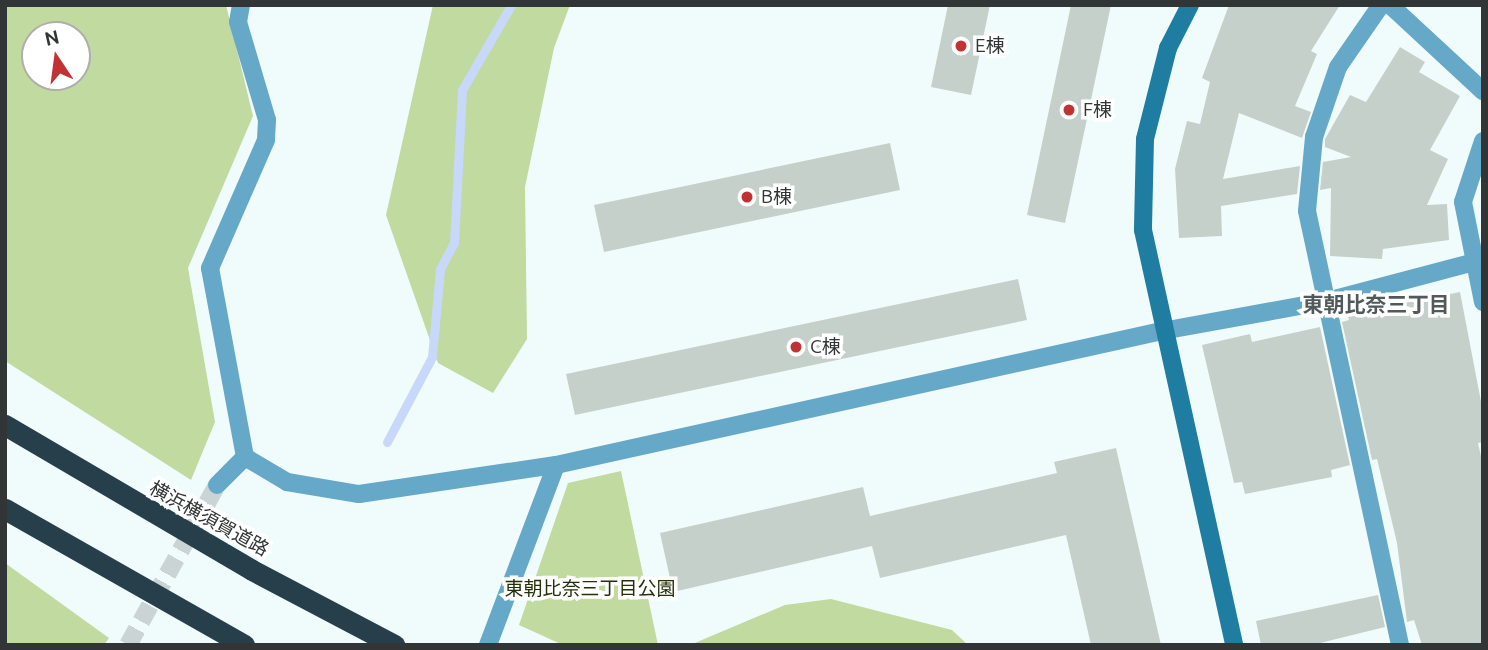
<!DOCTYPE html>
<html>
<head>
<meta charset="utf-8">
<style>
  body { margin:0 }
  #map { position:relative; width:1488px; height:650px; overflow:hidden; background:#f0fcfc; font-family:Ubuntu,"Noto Sans JP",sans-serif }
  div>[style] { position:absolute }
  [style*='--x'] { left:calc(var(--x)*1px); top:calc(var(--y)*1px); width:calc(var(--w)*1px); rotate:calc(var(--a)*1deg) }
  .green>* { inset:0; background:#c0daa0 }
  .stream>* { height:9px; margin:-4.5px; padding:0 4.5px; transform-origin:4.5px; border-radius:4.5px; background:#c8d8fa }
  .building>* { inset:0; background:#c6d0ca }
  .street-tunnel>* { height:18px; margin-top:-9px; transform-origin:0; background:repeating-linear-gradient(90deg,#cad4d4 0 18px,transparent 0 27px) }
  .street>* { height:18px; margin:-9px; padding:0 9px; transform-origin:9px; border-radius:9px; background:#65a8c8 }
  .secondary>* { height:18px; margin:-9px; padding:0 9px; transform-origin:9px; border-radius:9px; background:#207da2 }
  .highway>* { height:21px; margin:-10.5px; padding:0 10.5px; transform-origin:10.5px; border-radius:10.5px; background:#263f4b }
  .dots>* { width:19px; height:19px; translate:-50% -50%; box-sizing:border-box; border:4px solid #fff; border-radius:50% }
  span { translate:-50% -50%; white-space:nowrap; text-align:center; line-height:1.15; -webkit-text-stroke:7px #fff; paint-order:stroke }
  .poi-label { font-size:19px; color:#313535 }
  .left { translate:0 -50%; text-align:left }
  .street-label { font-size:19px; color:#313535 }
  .park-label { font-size:19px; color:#23310b }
  .neighbourhood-label { font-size:21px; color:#505a5a; font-weight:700 }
  .frame { position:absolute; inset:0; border:7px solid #313535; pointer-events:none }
  .north { position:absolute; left:21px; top:21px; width:70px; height:70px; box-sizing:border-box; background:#fff; border:2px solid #adaeae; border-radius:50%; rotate:347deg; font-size:19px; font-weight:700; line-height:28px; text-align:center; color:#313535 }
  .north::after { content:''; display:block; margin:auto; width:24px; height:32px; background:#c13235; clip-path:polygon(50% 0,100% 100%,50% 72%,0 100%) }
</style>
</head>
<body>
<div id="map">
  <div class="green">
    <div style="clip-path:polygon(evenodd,5px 5px,226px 5px,253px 116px,188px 268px,215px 422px,191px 480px,5px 361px,5px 5px,77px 35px,77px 77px,35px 77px,35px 35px,77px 35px)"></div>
    <div style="clip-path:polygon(433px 5px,570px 5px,554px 48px,525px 187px,527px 339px,493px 393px,438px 363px,386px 215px)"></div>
    <div style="clip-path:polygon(621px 471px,658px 645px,563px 645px,519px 625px,568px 483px)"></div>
    <div style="clip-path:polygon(5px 563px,109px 638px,104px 645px,5px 645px)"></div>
    <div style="clip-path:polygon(831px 599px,952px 630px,968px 645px,690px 645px,785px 605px)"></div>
  </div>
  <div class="stream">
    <div style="--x:387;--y:442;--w:96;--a:-62.1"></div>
    <div style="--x:432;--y:357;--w:88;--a:-84.8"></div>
    <div style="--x:440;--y:269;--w:30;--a:-62"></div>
    <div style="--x:454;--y:243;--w:153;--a:-87"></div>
    <div style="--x:462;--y:90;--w:98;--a:-60"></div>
  </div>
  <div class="building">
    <div style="clip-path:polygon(948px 5px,990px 5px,971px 95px,931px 87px)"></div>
    <div style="clip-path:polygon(1071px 5px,1111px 5px,1065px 223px,1027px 215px)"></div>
    <div style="clip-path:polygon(1229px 5px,1340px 5px,1311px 51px,1317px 54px,1295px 106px,1311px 112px,1302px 138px,1239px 113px,1223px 179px,1300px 166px,1297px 194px,1221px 206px,1222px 236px,1179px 238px,1175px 169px,1187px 121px,1200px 124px,1210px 82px,1202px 78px)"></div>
    <div style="clip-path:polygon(1400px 47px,1425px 62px,1419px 72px,1460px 96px,1430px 150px,1448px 159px,1427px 205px,1447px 204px,1449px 240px,1383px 249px,1382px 259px,1330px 256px,1331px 188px,1320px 190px,1323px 162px,1351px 157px,1325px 147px,1325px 139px,1350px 95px,1366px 102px)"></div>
    <div style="clip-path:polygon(890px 143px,900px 190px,604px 252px,594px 205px)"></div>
    <div style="clip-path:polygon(1018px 279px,1027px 320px,575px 415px,566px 374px)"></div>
    <div style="clip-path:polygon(1460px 292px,1483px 412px,1483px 442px,1478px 443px,1483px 465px,1483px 645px,1422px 645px,1414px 620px,1407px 622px,1397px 543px,1377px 459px,1372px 460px,1342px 322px,1349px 320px,1347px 314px)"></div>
    <div style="clip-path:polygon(1320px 327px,1350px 465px,1331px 470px,1332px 477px,1245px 494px,1242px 482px,1234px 483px,1202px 345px,1250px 334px,1252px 342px)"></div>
    <div style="clip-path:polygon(1116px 448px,1161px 645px,1091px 645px,1066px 535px,880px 578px,872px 546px,673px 592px,660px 533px,863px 487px,870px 516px,1057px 473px,1054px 462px)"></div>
    <div style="clip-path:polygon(1378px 595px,1385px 627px,1312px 645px,1261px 645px,1256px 621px)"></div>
  </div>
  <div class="street-tunnel">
    <div style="--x:128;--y:645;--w:183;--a:-60.9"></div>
  </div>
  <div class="street">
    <div style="--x:241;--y:5;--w:17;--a:100"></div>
    <div style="--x:238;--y:22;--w:102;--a:73.5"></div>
    <div style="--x:267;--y:120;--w:20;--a:93"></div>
    <div style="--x:266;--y:140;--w:140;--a:113.6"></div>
    <div style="--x:210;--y:268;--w:192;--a:79.5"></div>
    <div style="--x:1381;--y:5;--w:75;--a:124.7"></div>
    <div style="--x:1338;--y:67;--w:74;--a:108.9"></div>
    <div style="--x:1314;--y:137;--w:74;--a:95.4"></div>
    <div style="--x:1307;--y:211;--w:444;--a:77.9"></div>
    <div style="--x:1390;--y:5;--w:127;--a:42.8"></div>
    <div style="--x:1483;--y:141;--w:64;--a:108.2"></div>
    <div style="--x:1463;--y:202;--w:102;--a:78.7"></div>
    <div style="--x:217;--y:485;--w:40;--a:-45"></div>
    <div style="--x:245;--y:457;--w:49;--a:30.8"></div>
    <div style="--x:287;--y:482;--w:73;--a:9.5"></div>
    <div style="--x:359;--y:494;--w:199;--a:-8.4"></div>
    <div style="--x:488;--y:645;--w:192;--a:-69.3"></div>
    <div style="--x:556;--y:465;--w:621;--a:-12.47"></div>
    <div style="--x:1162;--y:331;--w:168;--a:-10.3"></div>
    <div style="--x:1327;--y:301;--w:153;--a:-14.8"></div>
  </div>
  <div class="secondary">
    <div style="--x:1190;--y:5;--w:48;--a:117.1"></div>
    <div style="--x:1168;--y:48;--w:94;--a:104.2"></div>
    <div style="--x:1145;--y:139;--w:91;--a:91.3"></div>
    <div style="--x:1143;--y:230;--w:425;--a:77.6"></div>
  </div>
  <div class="highway">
    <div style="--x:5;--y:425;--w:286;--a:30.4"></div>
    <div style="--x:252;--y:570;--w:161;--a:27.8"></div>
    <div style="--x:5;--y:509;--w:275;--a:29.6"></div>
  </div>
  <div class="dots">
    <div style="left:961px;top:46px;background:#c13235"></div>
    <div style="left:1069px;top:110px;background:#c13235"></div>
    <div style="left:747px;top:197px;background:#c13235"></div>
    <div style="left:796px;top:347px;background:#c13235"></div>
  </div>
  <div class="poi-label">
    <span class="left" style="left:975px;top:46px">E棟</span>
    <span class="left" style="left:1083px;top:110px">F棟</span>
    <span class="left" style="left:761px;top:197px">B棟</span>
    <span class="left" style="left:810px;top:347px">C棟</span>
  </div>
  <div class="street-label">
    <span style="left:209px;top:519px;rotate:29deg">横浜横須賀道路</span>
  </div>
  <div class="park-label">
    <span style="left:590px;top:589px">東朝比奈三丁目公園</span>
  </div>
  <div class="neighbourhood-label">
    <span style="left:1376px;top:304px">東朝比奈三丁目</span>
  </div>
  <div class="frame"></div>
  <div class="north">N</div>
</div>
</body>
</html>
